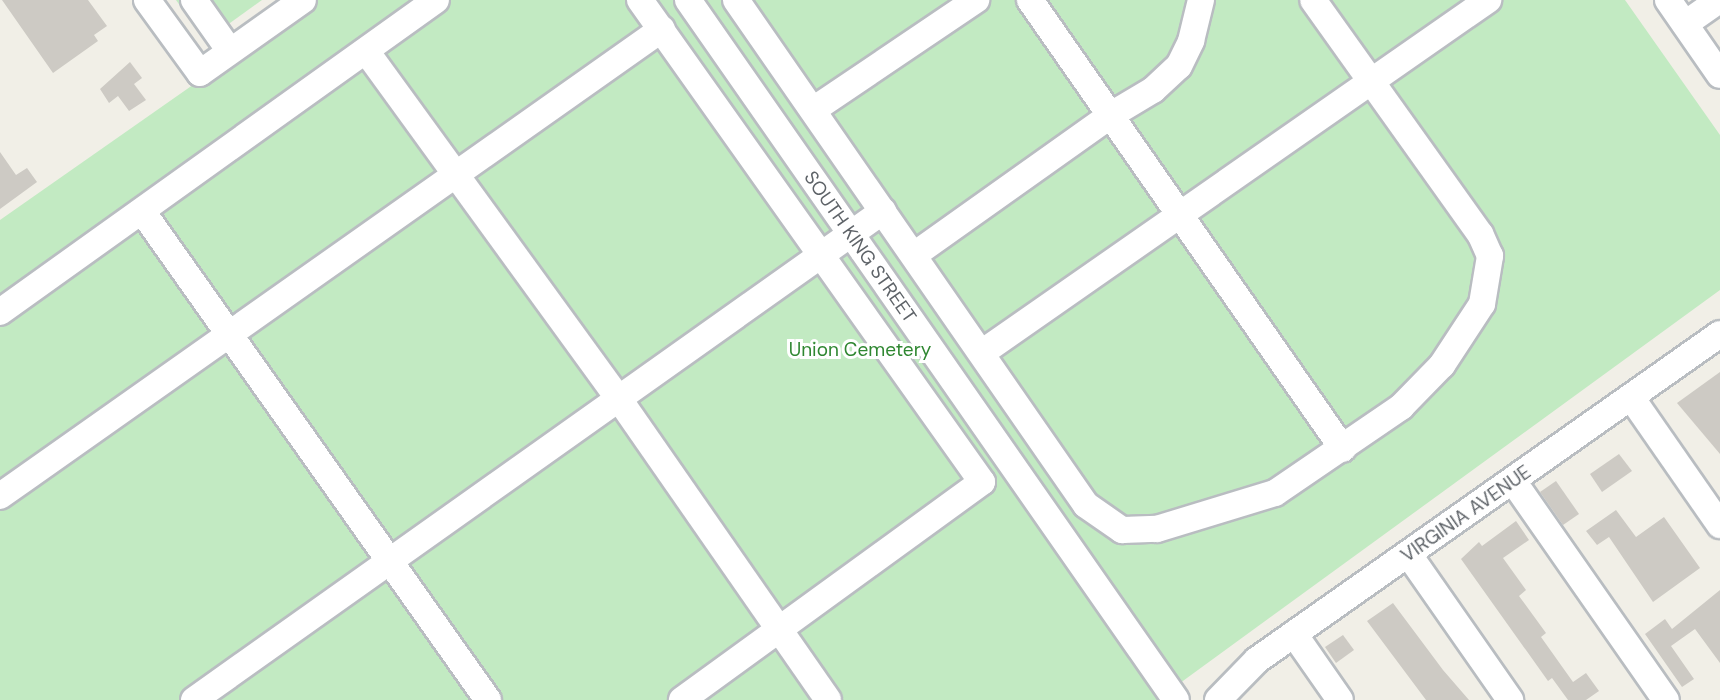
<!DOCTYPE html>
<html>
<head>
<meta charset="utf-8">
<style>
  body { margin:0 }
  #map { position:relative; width:1720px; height:700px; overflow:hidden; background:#f1efe7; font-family:"DM Sans",sans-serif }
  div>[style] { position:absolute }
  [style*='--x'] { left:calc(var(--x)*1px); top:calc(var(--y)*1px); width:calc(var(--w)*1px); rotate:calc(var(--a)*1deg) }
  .green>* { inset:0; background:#c2eac2 }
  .building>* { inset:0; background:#cdcac4 }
  .roads { filter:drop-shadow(2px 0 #b9bdc1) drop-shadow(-2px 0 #b9bdc1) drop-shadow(0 2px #b9bdc1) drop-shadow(0 -2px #b9bdc1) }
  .minor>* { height:26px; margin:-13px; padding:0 13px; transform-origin:13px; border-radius:13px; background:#fff }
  span { translate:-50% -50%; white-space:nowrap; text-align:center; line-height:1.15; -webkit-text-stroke:6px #fff; paint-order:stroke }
  .street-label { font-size:19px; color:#5e6368 }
  .park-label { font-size:19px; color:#2f8731 }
</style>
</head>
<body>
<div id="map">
  <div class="green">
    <div style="clip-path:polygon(176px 0,262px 0,205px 41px)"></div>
    <div style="clip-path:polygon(314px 0,1625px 0,1720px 135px,1720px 290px,1176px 686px,1168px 700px,0 700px,0 220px)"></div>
  </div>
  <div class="building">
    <div style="clip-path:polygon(2px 0,88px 0,107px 26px,94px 35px,98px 41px,53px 73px)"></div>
    <div style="clip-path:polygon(130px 62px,142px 78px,134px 84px,146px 100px,129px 111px,118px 96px,109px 103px,100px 89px)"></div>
    <div style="clip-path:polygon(0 152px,16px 175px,27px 168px,37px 182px,0 209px)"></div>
    <div style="clip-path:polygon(1720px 372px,1720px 454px,1677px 403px)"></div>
    <div style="clip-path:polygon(1619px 454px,1632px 471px,1602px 492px,1590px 474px)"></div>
    <div style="clip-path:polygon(1556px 481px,1579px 514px,1563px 525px,1540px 492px)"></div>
    <div style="clip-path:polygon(1616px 510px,1636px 537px,1664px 517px,1700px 568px,1653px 602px,1609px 537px,1597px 545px,1586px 531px)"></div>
    <div style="clip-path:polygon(1516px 521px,1529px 540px,1503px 558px,1526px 590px,1519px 596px,1546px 633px,1541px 637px,1573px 682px,1586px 673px,1599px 691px,1586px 700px,1568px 700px,1552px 678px,1548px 681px,1461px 559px,1479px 542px,1482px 546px)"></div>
    <div style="clip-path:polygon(1720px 590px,1720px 663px,1695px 629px,1671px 646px,1694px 679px,1682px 687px,1645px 634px,1665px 619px,1672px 629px)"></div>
    <div style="clip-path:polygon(1393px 603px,1443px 670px,1469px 700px,1426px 700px,1367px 621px)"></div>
    <div style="clip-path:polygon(1343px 635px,1354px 650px,1336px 663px,1325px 647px)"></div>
  </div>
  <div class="roads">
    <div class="minor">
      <div style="--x:147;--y:0;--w:90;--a:54"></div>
      <div style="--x:200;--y:73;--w:126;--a:-35.3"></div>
      <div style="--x:194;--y:0;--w:62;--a:54.8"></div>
      <div style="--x:640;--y:0;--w:591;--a:54.64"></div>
      <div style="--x:982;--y:482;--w:371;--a:144"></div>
      <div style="--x:688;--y:0;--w:853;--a:55.12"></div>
      <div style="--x:736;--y:0;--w:614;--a:55.28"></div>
      <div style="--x:1086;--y:505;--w:44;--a:34.8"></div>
      <div style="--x:1122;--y:530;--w:35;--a:-2"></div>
      <div style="--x:1157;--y:529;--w:123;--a:-17"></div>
      <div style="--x:1275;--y:493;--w:153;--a:-34.3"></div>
      <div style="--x:1401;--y:407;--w:59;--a:-45.7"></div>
      <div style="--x:1442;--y:365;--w:73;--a:-56.7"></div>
      <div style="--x:1482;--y:304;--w:49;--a:-80.5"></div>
      <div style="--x:1490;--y:256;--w:24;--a:-114"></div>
      <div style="--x:1480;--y:234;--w:287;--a:-125.5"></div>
      <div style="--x:1030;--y:0;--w:547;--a:55.12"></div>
      <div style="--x:1668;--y:0;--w:91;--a:55.3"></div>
      <div style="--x:1685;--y:24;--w:42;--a:-35.2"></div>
      <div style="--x:366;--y:51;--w:430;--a:54"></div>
      <div style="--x:619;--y:399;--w:366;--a:55.2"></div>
      <div style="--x:813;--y:110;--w:197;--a:-34"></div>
      <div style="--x:142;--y:211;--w:599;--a:54.72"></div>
      <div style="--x:914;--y:255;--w:242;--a:-35.4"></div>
      <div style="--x:1111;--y:115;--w:49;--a:-30.8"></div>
      <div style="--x:1153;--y:90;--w:35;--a:-43"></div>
      <div style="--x:1179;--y:66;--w:28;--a:-64"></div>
      <div style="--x:1191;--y:41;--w:42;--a:-76.3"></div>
      <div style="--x:0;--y:312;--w:536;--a:-35.59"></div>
      <div style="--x:983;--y:352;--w:616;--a:-34.88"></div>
      <div style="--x:1631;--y:397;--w:156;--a:55.2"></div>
      <div style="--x:1513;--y:481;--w:267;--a:55.1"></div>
      <div style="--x:0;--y:496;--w:810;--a:-35.2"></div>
      <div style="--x:1409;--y:555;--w:177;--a:55.1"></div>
      <div style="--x:1294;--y:634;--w:80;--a:55.1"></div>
      <div style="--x:194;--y:700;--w:845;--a:-35.36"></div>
      <div style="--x:1218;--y:700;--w:56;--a:-45.7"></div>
      <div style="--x:1257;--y:660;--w:566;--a:-35.15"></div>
    </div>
  </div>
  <div class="street-label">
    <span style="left:860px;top:247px;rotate:55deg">SOUTH KING STREET</span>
    <span style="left:1466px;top:514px;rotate:-35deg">VIRGINIA AVENUE</span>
  </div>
  <div class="park-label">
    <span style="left:860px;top:350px">Union Cemetery</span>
  </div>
</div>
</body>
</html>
